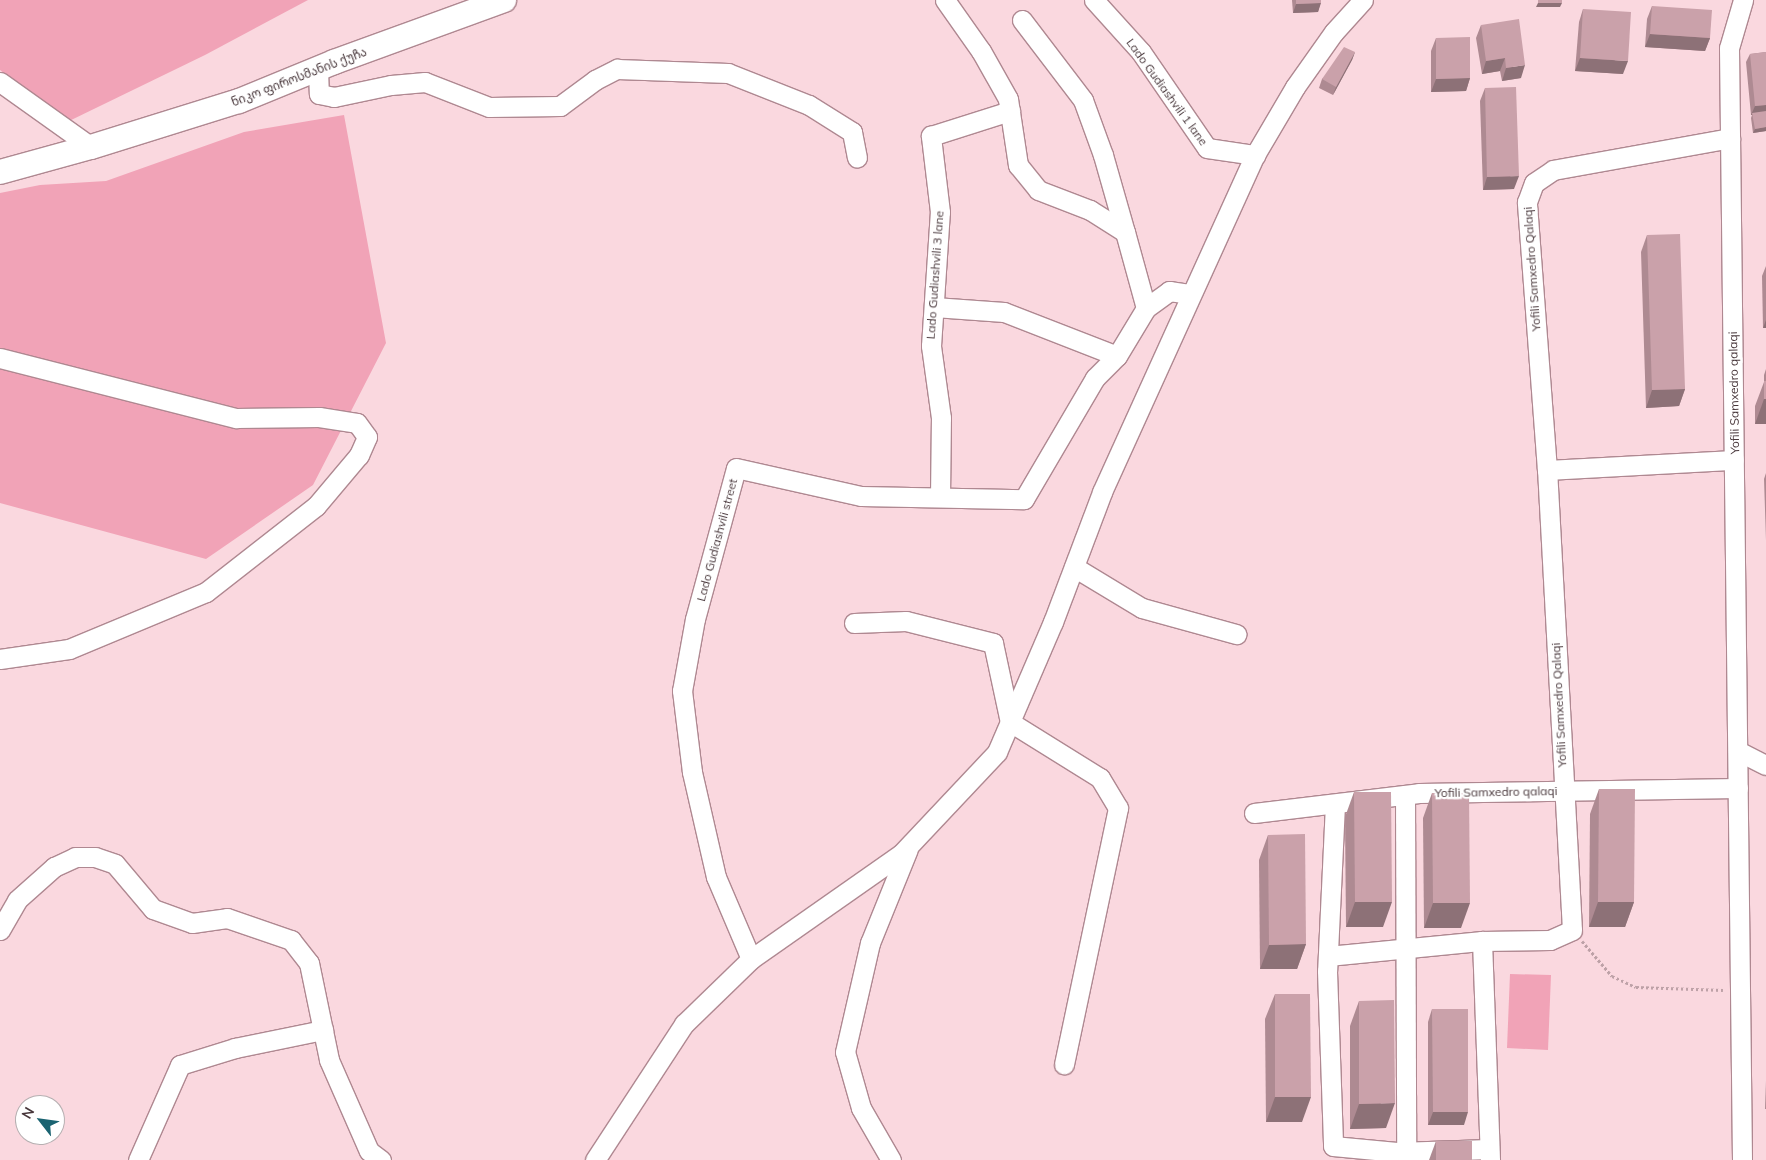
<!DOCTYPE html>
<meta charset="utf-8">
<style>
body{margin:0}
#map{position:relative;width:1766px;height:1160px;overflow:hidden;background:#fad8df;font-family:Mulish,"Noto Sans Georgian",sans-serif}
div>[style]{position:absolute}
[style*='--x']{left:calc(var(--x)*1px);top:calc(var(--y)*1px);width:calc(var(--w)*1px);rotate:calc(var(--a)*1deg)}
.green>*{inset:0;background:#f1a3b7}
.path>*{height:3px;margin-top:-1.5px;transform-origin:0;background:repeating-linear-gradient(90deg,#bda1a7 0 2.5px,transparent 0 5px)}
.roads{filter:drop-shadow(1px 0 #af8891) drop-shadow(-1px 0 #af8891) drop-shadow(0 1px #af8891) drop-shadow(0 -1px #af8891)}
.minor>*{height:19px;margin:-9.5px;padding:0 9.5px;transform-origin:9.5px;border-radius:9.5px;background:#fff}
.major>*{height:24px;margin:-12px;padding:0 12px;transform-origin:12px;border-radius:12px;background:#fff}
.wall>*{inset:0;background:#ae8a92}
.shaded-wall>*{inset:0;background:#8d7177}
.building>*{inset:0;background:#caa1aa}
span{translate:-50% -50%;white-space:nowrap;text-align:center;line-height:1.15;-webkit-text-stroke:4.5px #fff;paint-order:stroke}
.street-label{font-size:12px;color:#48373b}
.north{position:absolute;left:15px;top:1095px;width:50px;height:50px;box-sizing:border-box;background:#fff;border:1px solid #b6afb1;border-radius:50%;rotate:300deg;font-size:14px;font-weight:700;line-height:20px;text-align:center;color:#48373b}
.north::after{content:'';display:block;margin:auto;width:18px;height:22px;background:#1a6371;clip-path:polygon(50% 0,100% 100%,50% 72%,0 100%)}
</style>
<div id="map">
<div class="green">
<i style="clip-path:polygon(0 0,308px 0,205px 55px,65px 123px,0 70px)"></i>
<i style="clip-path:polygon(344px 115px,386px 343px,313px 485px,206px 559px,0 503px,0 193px,40px 185px,106px 181px,244px 132px)"></i>
<i style="clip-path:polygon(1510px 974px,1551px 975px,1548px 1050px,1507px 1048px)"></i>
</div>
<div class="path">
<i style="--x:1582;--y:941;--w:46;--a:49.4"></i>
<i style="--x:1612;--y:976;--w:26;--a:25"></i>
<i style="--x:1636;--y:987;--w:87;--a:2"></i>
</div>
<div class="roads">
<div class="minor">
<i style="--x:945;--y:0;--w:62;--a:54.8"></i>
<i style="--x:981;--y:51;--w:55;--a:60.6"></i>
<i style="--x:1008;--y:99;--w:67;--a:81.4"></i>
<i style="--x:1018;--y:165;--w:32;--a:51"></i>
<i style="--x:1038;--y:190;--w:56;--a:21"></i>
<i style="--x:1090;--y:210;--w:41;--a:32.2"></i>
<i style="--x:1125;--y:232;--w:79;--a:74.6"></i>
<i style="--x:1094;--y:0;--w:70;--a:47.9"></i>
<i style="--x:1141;--y:52;--w:116;--a:55.5"></i>
<i style="--x:1207;--y:148;--w:49;--a:8.3"></i>
<i style="--x:1022;--y:20;--w:101;--a:52.7"></i>
<i style="--x:1083;--y:100;--w:59;--a:70"></i>
<i style="--x:1103;--y:155;--w:80;--a:74.1"></i>
<i style="--x:318;--y:69;--w:25;--a:88"></i>
<i style="--x:319;--y:94;--w:15;--a:11"></i>
<i style="--x:334;--y:97;--w:58;--a:-11.9"></i>
<i style="--x:391;--y:85;--w:34;--a:-5"></i>
<i style="--x:425;--y:82;--w:69;--a:21.3"></i>
<i style="--x:489;--y:107;--w:71;--a:-0.8"></i>
<i style="--x:560;--y:106;--w:44;--a:-36.6"></i>
<i style="--x:595;--y:80;--w:25;--a:-27"></i>
<i style="--x:617;--y:69;--w:111;--a:2.1"></i>
<i style="--x:728;--y:73;--w:87;--a:21.6"></i>
<i style="--x:809;--y:105;--w:51;--a:32.1"></i>
<i style="--x:852;--y:132;--w:26;--a:79"></i>
<i style="--x:0;--y:82;--w:112;--a:35.5"></i>
<i style="--x:934;--y:307;--w:70;--a:4.1"></i>
<i style="--x:1004;--y:312;--w:121;--a:21.3"></i>
<i style="--x:0;--y:358;--w:244;--a:14.3"></i>
<i style="--x:236;--y:418;--w:83;--a:-0.7"></i>
<i style="--x:319;--y:417;--w:38;--a:9"></i>
<i style="--x:357;--y:423;--w:17;--a:54"></i>
<i style="--x:367;--y:437;--w:20;--a:114"></i>
<i style="--x:359;--y:455;--w:67;--a:130.1"></i>
<i style="--x:316;--y:506;--w:140;--a:142"></i>
<i style="--x:206;--y:592;--w:148;--a:157.4"></i>
<i style="--x:69;--y:649;--w:70;--a:171.8"></i>
<i style="--x:1547;--y:470;--w:187;--a:-3.1"></i>
<i style="--x:940;--y:497;--w:79;--a:-89.3"></i>
<i style="--x:941;--y:418;--w:73;--a:-97.9"></i>
<i style="--x:931;--y:346;--w:134;--a:-86.2"></i>
<i style="--x:940;--y:212;--w:77;--a:-96.8"></i>
<i style="--x:931;--y:136;--w:83;--a:-17.6"></i>
<i style="--x:1074;--y:567;--w:79;--a:31.1"></i>
<i style="--x:1142;--y:608;--w:98;--a:15.5"></i>
<i style="--x:854;--y:623;--w:52;--a:-2.2"></i>
<i style="--x:906;--y:621;--w:90;--a:14.2"></i>
<i style="--x:993;--y:643;--w:81;--a:77.9"></i>
<i style="--x:1010;--y:722;--w:106;--a:31.9"></i>
<i style="--x:1100;--y:778;--w:35;--a:59"></i>
<i style="--x:1118;--y:808;--w:262;--a:101.9"></i>
<i style="--x:1738;--y:751;--w:31;--a:27"></i>
<i style="--x:1405;--y:795;--w:356;--a:89.8"></i>
<i style="--x:1335;--y:804;--w:167;--a:92.7"></i>
<i style="--x:1327;--y:971;--w:175;--a:88"></i>
<i style="--x:1333;--y:1146;--w:64;--a:5.4"></i>
<i style="--x:1397;--y:1152;--w:92;--a:-1.9"></i>
<i style="--x:1254;--y:813;--w:166;--a:-6.9"></i>
<i style="--x:1419;--y:793;--w:319;--a:-0.9"></i>
<i style="--x:0;--y:930;--w:34;--a:-60"></i>
<i style="--x:17;--y:900;--w:50;--a:-41.7"></i>
<i style="--x:54;--y:867;--w:23;--a:-25"></i>
<i style="--x:75;--y:857;--w:20;--a:0"></i>
<i style="--x:95;--y:857;--w:21;--a:19"></i>
<i style="--x:115;--y:864;--w:59;--a:49.8"></i>
<i style="--x:153;--y:909;--w:41;--a:19.7"></i>
<i style="--x:192;--y:923;--w:35;--a:-8"></i>
<i style="--x:227;--y:918;--w:68;--a:19"></i>
<i style="--x:291;--y:940;--w:29;--a:52"></i>
<i style="--x:309;--y:963;--w:99;--a:78.3"></i>
<i style="--x:329;--y:1060;--w:99;--a:66.3"></i>
<i style="--x:369;--y:1151;--w:15;--a:37"></i>
<i style="--x:1482;--y:941;--w:219;--a:87.9"></i>
<i style="--x:1328;--y:956;--w:155;--a:-5.6"></i>
<i style="--x:1482;--y:941;--w:68;--a:-0.8"></i>
<i style="--x:1550;--y:940;--w:24;--a:-24"></i>
<i style="--x:1572;--y:930;--w:461;--a:-93.1"></i>
<i style="--x:1547;--y:470;--w:269;--a:-94.3"></i>
<i style="--x:1527;--y:202;--w:20;--a:-70"></i>
<i style="--x:1534;--y:183;--w:23;--a:-34"></i>
<i style="--x:1553;--y:170;--w:180;--a:-10.2"></i>
<i style="--x:751;--y:959;--w:89;--a:-113.1"></i>
<i style="--x:716;--y:877;--w:108;--a:-102.9"></i>
<i style="--x:692;--y:772;--w:82;--a:-97"></i>
<i style="--x:682;--y:691;--w:73;--a:-79.8"></i>
<i style="--x:695;--y:619;--w:156;--a:-74.8"></i>
<i style="--x:736;--y:468;--w:128;--a:12.6"></i>
<i style="--x:861;--y:496;--w:163;--a:1.1"></i>
<i style="--x:1024;--y:499;--w:140;--a:-59.6"></i>
<i style="--x:1095;--y:378;--w:31;--a:-45"></i>
<i style="--x:1117;--y:356;--w:56;--a:-58.9"></i>
<i style="--x:1146;--y:308;--w:29;--a:-36"></i>
<i style="--x:1169;--y:291;--w:22;--a:8"></i>
<i style="--x:138;--y:1160;--w:104;--a:-66.1"></i>
<i style="--x:180;--y:1065;--w:58;--a:-17.2"></i>
<i style="--x:235;--y:1048;--w:90;--a:-11.6"></i>
<i style="--x:595;--y:1160;--w:163;--a:-56.8"></i>
<i style="--x:684;--y:1024;--w:93;--a:-44.1"></i>
<i style="--x:751;--y:959;--w:183;--a:-35"></i>
<i style="--x:901;--y:854;--w:140;--a:-46.7"></i>
<i style="--x:997;--y:752;--w:142;--a:-66.7"></i>
<i style="--x:1053;--y:622;--w:139;--a:-69.3"></i>
<i style="--x:1102;--y:492;--w:370;--a:-65.6"></i>
<i style="--x:1255;--y:155;--w:79;--a:-59.5"></i>
<i style="--x:1295;--y:87;--w:67;--a:-54.7"></i>
<i style="--x:1334;--y:32;--w:43;--a:-47.8"></i>
<i style="--x:891;--y:1160;--w:60;--a:-120"></i>
<i style="--x:861;--y:1108;--w:58;--a:-105.9"></i>
<i style="--x:845;--y:1052;--w:112;--a:-77.1"></i>
<i style="--x:870;--y:943;--w:101;--a:-68"></i>
<i style="--x:1742;--y:1160;--w:1112;--a:-90.67"></i>
<i style="--x:1729;--y:48;--w:50;--a:-73.7"></i>
</div>
<div class="major">
<i style="--x:0;--y:172;--w:94;--a:-15.4"></i>
<i style="--x:91;--y:147;--w:155;--a:-17.3"></i>
<i style="--x:239;--y:101;--w:103;--a:-22.3"></i>
<i style="--x:334;--y:62;--w:181;--a:-20"></i>
</div>
</div>
<div class="wall">
<i style="clip-path:polygon(1292px 0,1321px 0,1318px 12px,1293px 13px)"></i>
<i style="clip-path:polygon(1652px 6px,1710px 38px,1705px 51px,1645px 47px,1647px 19px)"></i>
<i style="clip-path:polygon(1583px 9px,1623px 74px,1575px 71px,1579px 22px)"></i>
<i style="clip-path:polygon(1481px 25px,1521px 78px,1502px 81px,1500px 71px,1482px 74px,1476px 38px)"></i>
<i style="clip-path:polygon(1436px 38px,1470px 78px,1466px 91px,1431px 92px,1431px 51px)"></i>
<i style="clip-path:polygon(1355px 52px,1352px 60px,1333px 95px,1319px 88px,1322px 79px)"></i>
<i style="clip-path:polygon(1766px 52px,1766px 131px,1753px 133px,1751px 118px,1752px 115px,1751px 115px,1746px 62px,1750px 54px)"></i>
<i style="clip-path:polygon(1485px 88px,1514px 189px,1483px 190px,1480px 101px)"></i>
<i style="clip-path:polygon(1647px 235px,1685px 389px,1679px 406px,1646px 408px,1641px 252px)"></i>
<i style="clip-path:polygon(1766px 266px,1766px 328px,1763px 328px,1762px 276px)"></i>
<i style="clip-path:polygon(1766px 369px,1766px 424px,1755px 424px,1755px 406px,1764px 382px,1764px 375px)"></i>
<i style="clip-path:polygon(1766px 473px,1766px 540px,1764px 479px)"></i>
<i style="clip-path:polygon(1599px 789px,1634px 902px,1625px 927px,1589px 927px,1590px 814px)"></i>
<i style="clip-path:polygon(1354px 792px,1383px 927px,1346px 927px,1345px 817px)"></i>
<i style="clip-path:polygon(1432px 793px,1461px 928px,1424px 928px,1423px 818px)"></i>
<i style="clip-path:polygon(1268px 835px,1306px 944px,1297px 969px,1260px 969px,1259px 860px)"></i>
<i style="clip-path:polygon(1275px 994px,1302px 1122px,1266px 1122px,1265px 1019px)"></i>
<i style="clip-path:polygon(1359px 1001px,1386px 1128px,1350px 1129px,1350px 1026px)"></i>
<i style="clip-path:polygon(1432px 1009px,1464px 1125px,1428px 1125px,1428px 1022px)"></i>
<i style="clip-path:polygon(1766px 1081px,1766px 1109px,1765px 1109px)"></i>
<i style="clip-path:polygon(1436px 1141px,1472px 1160px,1429px 1160px)"></i>
</div>
<div class="shaded-wall">
<i style="clip-path:polygon(1321px 3px,1318px 12px,1293px 13px,1296px 4px)"></i>
<i style="clip-path:polygon(1538px 3px,1562px 3px,1560px 7px,1536px 7px)"></i>
<i style="clip-path:polygon(1650px 34px,1710px 38px,1705px 51px,1645px 47px)"></i>
<i style="clip-path:polygon(1355px 52px,1352px 60px,1333px 95px,1336px 87px)"></i>
<i style="clip-path:polygon(1505px 58px,1500px 71px,1482px 74px,1486px 61px)"></i>
<i style="clip-path:polygon(1580px 58px,1628px 61px,1623px 74px,1575px 71px)"></i>
<i style="clip-path:polygon(1525px 65px,1521px 78px,1502px 81px,1506px 68px)"></i>
<i style="clip-path:polygon(1470px 78px,1466px 91px,1431px 92px,1436px 79px)"></i>
<i style="clip-path:polygon(1766px 105px,1766px 113px,1751px 115px,1755px 106px)"></i>
<i style="clip-path:polygon(1766px 127px,1766px 131px,1753px 133px,1755px 129px)"></i>
<i style="clip-path:polygon(1519px 176px,1514px 189px,1483px 190px,1487px 177px)"></i>
<i style="clip-path:polygon(1766px 320px,1766px 328px,1763px 328px)"></i>
<i style="clip-path:polygon(1685px 389px,1679px 406px,1646px 408px,1652px 390px)"></i>
<i style="clip-path:polygon(1764px 399px,1766px 399px,1766px 424px,1755px 424px)"></i>
<i style="clip-path:polygon(1355px 902px,1392px 902px,1383px 927px,1346px 927px)"></i>
<i style="clip-path:polygon(1598px 902px,1634px 902px,1625px 927px,1589px 927px)"></i>
<i style="clip-path:polygon(1433px 903px,1470px 903px,1461px 928px,1424px 928px)"></i>
<i style="clip-path:polygon(1306px 944px,1297px 969px,1260px 969px,1269px 945px)"></i>
<i style="clip-path:polygon(1275px 1097px,1311px 1097px,1302px 1122px,1266px 1122px)"></i>
<i style="clip-path:polygon(1395px 1103px,1386px 1128px,1350px 1129px,1359px 1104px)"></i>
<i style="clip-path:polygon(1433px 1112px,1468px 1112px,1464px 1125px,1428px 1125px)"></i>
</div>
<div class="building">
<i style="clip-path:polygon(1296px 0,1321px 0,1321px 3px,1296px 4px)"></i>
<i style="clip-path:polygon(1538px 0,1562px 0,1562px 3px,1538px 3px)"></i>
<i style="clip-path:polygon(1652px 6px,1712px 10px,1710px 38px,1650px 34px)"></i>
<i style="clip-path:polygon(1583px 9px,1631px 12px,1628px 61px,1580px 58px)"></i>
<i style="clip-path:polygon(1519px 19px,1525px 65px,1506px 68px,1505px 58px,1486px 61px,1481px 25px)"></i>
<i style="clip-path:polygon(1470px 37px,1470px 78px,1436px 79px,1436px 38px)"></i>
<i style="clip-path:polygon(1344px 47px,1355px 52px,1336px 87px,1322px 79px)"></i>
<i style="clip-path:polygon(1766px 52px,1766px 105px,1755px 106px,1750px 54px)"></i>
<i style="clip-path:polygon(1516px 87px,1519px 176px,1487px 177px,1485px 88px)"></i>
<i style="clip-path:polygon(1766px 111px,1766px 127px,1755px 129px,1752px 113px)"></i>
<i style="clip-path:polygon(1680px 234px,1685px 389px,1652px 390px,1647px 235px)"></i>
<i style="clip-path:polygon(1764px 381px,1766px 381px,1766px 399px,1764px 399px)"></i>
<i style="clip-path:polygon(1599px 789px,1635px 789px,1634px 902px,1598px 902px)"></i>
<i style="clip-path:polygon(1354px 792px,1391px 792px,1392px 902px,1355px 902px)"></i>
<i style="clip-path:polygon(1432px 793px,1469px 793px,1470px 903px,1433px 903px)"></i>
<i style="clip-path:polygon(1305px 834px,1306px 944px,1269px 945px,1268px 835px)"></i>
<i style="clip-path:polygon(1275px 994px,1310px 994px,1311px 1097px,1275px 1097px)"></i>
<i style="clip-path:polygon(1394px 1000px,1395px 1103px,1359px 1104px,1359px 1001px)"></i>
<i style="clip-path:polygon(1432px 1009px,1468px 1009px,1468px 1112px,1433px 1112px)"></i>
<i style="clip-path:polygon(1436px 1141px,1472px 1141px,1472px 1160px,1436px 1160px)"></i>
</div>
<div class="street-label">
<span style="left:299px;top:77px;rotate:-21deg">ნიკო ფიროსმანის ქუჩა</span>
<span style="left:1167px;top:92px;rotate:54deg">Lado Gudiashvili 1 lane</span>
<span style="left:1532px;top:269px;rotate:-94deg">Yofili Samxedro Qalaqi</span>
<span style="left:935px;top:275px;rotate:-86deg">Lado Gudiashvili 3 lane</span>
<span style="left:1734px;top:393px;rotate:-91deg">Yofili Samxedro qalaqi</span>
<span style="left:717px;top:540px;rotate:-75deg">Lado Gudiashvili street</span>
<span style="left:1559px;top:705px;rotate:-93deg">Yofili Samxedro Qalaqi</span>
<span style="left:1496px;top:792px;rotate:-1deg">Yofili Samxedro qalaqi</span>
</div>
<div class="north">N</div>
</div>
